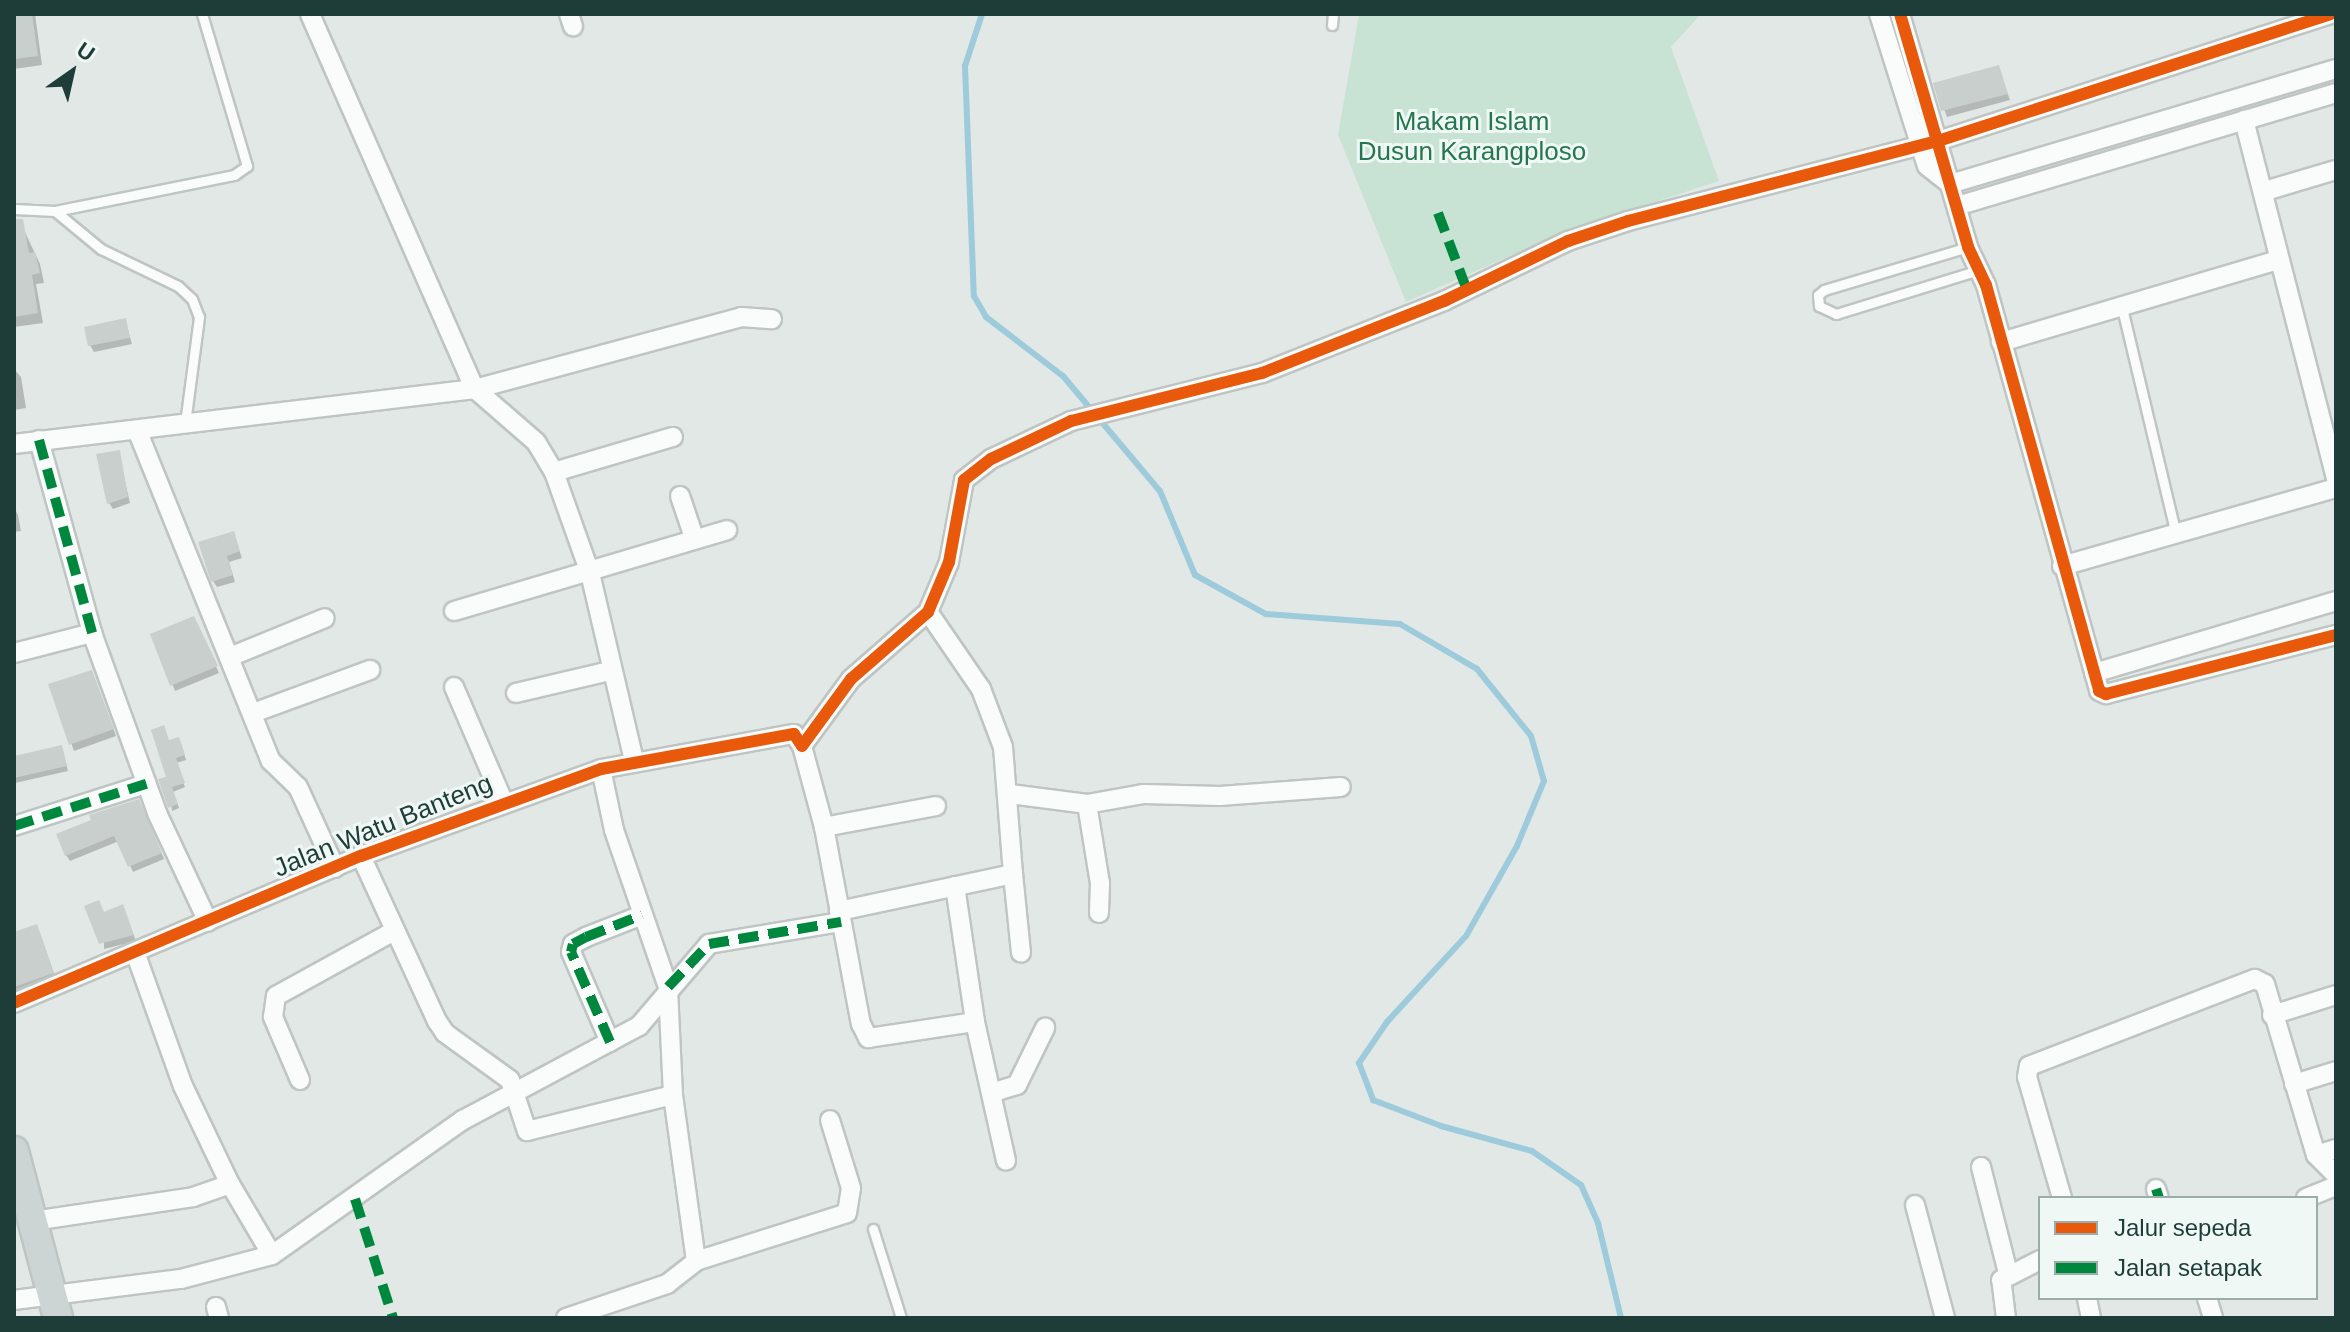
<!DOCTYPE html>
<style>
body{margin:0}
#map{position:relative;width:2350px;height:1332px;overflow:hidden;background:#e1e8e6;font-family:Arial,sans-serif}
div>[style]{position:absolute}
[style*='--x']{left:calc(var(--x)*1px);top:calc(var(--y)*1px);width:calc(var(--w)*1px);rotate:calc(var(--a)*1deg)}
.green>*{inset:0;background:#c8e3d4}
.shadow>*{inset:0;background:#0003}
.stream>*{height:6px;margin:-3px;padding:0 3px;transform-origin:3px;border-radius:3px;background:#9dcbdb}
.building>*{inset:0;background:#c8cfcd}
.roads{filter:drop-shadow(2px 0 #bec5c3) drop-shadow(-2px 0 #bec5c3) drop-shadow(0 2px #bec5c3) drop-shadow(0 -2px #bec5c3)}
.lane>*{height:9px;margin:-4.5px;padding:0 4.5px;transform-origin:4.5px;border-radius:4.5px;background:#fafcfb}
.street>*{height:18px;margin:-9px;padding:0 9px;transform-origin:9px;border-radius:9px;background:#fafcfb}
.primary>*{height:28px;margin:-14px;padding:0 14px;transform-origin:14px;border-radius:14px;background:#ccd5d4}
.quiet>*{height:10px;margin-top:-5px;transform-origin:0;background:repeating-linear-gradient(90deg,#00873e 0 20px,transparent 0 30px)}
.cycleway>*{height:12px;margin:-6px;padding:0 6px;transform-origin:6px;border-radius:6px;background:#e8590c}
span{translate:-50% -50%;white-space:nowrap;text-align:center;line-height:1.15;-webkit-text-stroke:6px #eff8f4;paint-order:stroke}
.park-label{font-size:26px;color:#25774f}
.street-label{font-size:26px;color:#1e3c38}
.frame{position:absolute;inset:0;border:16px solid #1e3c38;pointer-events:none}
.legend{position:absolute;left:2038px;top:1196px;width:280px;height:104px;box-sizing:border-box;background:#eff8f4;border:2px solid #9bada9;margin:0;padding:10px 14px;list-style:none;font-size:24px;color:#1e3c38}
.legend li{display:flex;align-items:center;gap:16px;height:40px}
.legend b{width:40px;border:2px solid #9bada9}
.north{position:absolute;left:32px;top:32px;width:80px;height:80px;-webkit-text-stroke:6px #eff8f4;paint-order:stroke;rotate:34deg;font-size:22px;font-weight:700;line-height:32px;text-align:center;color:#1e3c38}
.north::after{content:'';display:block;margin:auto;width:28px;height:36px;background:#1e3c38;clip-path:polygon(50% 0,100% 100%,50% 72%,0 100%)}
</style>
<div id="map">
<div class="green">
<i style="clip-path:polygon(1359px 14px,1701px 14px,1671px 47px,1719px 181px,1561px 233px,1406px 302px,1338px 135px)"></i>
</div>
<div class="shadow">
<i style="clip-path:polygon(14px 14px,35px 14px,42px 65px,14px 69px)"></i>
<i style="clip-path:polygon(1998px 68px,2010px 100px,1947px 117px,1935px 84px)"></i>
<i style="clip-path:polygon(23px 228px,40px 264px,44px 283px,36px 284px,43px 323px,14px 327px,14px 230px)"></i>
<i style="clip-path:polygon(125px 320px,132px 344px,94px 352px,90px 345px)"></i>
<i style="clip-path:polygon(14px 369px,21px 377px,26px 408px,14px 410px)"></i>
<i style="clip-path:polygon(118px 452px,130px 503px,113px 509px,109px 503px)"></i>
<i style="clip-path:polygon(14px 507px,18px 515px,21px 531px,14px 532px)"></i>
<i style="clip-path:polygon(233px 533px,242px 558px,229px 562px,235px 582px,217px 587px,213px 581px)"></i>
<i style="clip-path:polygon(197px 625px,219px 673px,175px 691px,153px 635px)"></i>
<i style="clip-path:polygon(92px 672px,116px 736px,74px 751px,51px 685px)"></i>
<i style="clip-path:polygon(181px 743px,186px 760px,176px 763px,185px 787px,173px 792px,179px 808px,172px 811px,168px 778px)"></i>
<i style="clip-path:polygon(63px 752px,68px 771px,15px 783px,14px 790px,14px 761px)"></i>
<i style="clip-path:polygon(142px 807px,164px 859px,133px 872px,119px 841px,70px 861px,66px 855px)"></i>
<i style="clip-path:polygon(125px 913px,136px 941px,104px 949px,104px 914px)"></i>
<i style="clip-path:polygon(40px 933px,56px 980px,14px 994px,14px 935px)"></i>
</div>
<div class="stream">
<i style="--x:982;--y:14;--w:55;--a:108.1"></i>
<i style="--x:965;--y:66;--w:230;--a:87.8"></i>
<i style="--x:974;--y:296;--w:24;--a:60"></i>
<i style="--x:986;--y:317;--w:97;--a:37.5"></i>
<i style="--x:1063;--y:376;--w:150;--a:49.9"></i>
<i style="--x:1160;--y:491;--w:91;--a:67.4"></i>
<i style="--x:1195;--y:575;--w:81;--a:28.8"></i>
<i style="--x:1266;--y:614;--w:134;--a:4.3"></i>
<i style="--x:1400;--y:624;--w:89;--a:30.3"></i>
<i style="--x:1477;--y:669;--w:86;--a:51.1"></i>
<i style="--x:1531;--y:736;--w:47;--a:73.9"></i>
<i style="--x:1544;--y:781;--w:70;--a:112.6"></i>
<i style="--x:1517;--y:846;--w:103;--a:119.5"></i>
<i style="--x:1466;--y:936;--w:117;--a:132.6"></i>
<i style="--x:1387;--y:1022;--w:50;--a:124.3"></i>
<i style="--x:1359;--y:1063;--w:40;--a:69"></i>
<i style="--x:1373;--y:1100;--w:73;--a:20.9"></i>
<i style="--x:1441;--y:1126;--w:94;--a:15.4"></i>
<i style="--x:1532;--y:1151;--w:60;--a:34.8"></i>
<i style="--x:1581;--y:1185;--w:42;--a:65.9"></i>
<i style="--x:1598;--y:1223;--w:98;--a:76.4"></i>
</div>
<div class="building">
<i style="clip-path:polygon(14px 14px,32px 14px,38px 56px,14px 59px)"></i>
<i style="clip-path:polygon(1999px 65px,2008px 94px,1941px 111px,1933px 83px)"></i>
<i style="clip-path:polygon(14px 219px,23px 219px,29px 253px,35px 252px,40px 273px,32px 275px,38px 313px,14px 317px)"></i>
<i style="clip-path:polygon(126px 318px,130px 338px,88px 346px,84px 327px)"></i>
<i style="clip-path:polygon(120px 450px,128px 497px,107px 504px,96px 454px)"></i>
<i style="clip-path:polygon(234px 531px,240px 551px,227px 556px,233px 575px,211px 582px,198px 542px)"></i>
<i style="clip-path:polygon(194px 616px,218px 666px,170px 686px,150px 634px)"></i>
<i style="clip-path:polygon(92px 670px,114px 729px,69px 745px,48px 684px)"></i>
<i style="clip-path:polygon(164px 725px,169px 740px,179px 737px,185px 755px,176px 758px,185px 783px,172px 787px,178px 804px,168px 808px,158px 779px,166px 777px,151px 730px)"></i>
<i style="clip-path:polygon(62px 745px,67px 766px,14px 778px,14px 756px)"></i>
<i style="clip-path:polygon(139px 799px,162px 853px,128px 867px,114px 836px,65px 856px,56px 834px,91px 820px,89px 815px)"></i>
<i style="clip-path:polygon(99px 900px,104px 912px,123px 904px,134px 935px,99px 944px,84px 906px)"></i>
<i style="clip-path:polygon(37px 924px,54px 973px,14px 987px,14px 932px)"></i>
</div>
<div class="roads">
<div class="lane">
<i style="--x:1332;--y:25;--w:11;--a:-85"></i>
<i style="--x:14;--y:209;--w:41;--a:2.8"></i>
<i style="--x:55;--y:211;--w:183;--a:-11.4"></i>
<i style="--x:234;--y:175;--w:16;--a:-35"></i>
<i style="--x:247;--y:166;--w:159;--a:-106.5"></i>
<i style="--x:55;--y:211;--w:60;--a:39.6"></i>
<i style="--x:101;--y:249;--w:85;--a:25.7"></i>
<i style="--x:178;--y:286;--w:19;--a:43"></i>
<i style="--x:192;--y:299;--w:19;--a:69"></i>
<i style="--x:199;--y:317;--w:108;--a:97.5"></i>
<i style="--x:1968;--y:247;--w:150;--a:163.4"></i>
<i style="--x:1824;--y:290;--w:8;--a:140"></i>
<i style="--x:1818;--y:295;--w:11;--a:85"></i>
<i style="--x:1819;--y:306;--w:19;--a:25"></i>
<i style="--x:1836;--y:314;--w:146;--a:-17.1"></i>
<i style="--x:2122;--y:308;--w:232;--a:76.6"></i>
<i style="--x:873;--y:1229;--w:93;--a:72.5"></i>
</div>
<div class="street">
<i style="--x:310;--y:14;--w:410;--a:66.3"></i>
<i style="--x:475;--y:389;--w:276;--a:-15.1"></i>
<i style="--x:741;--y:317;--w:31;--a:4"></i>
<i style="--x:569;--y:14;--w:13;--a:72"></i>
<i style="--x:1879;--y:14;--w:159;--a:72.5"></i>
<i style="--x:1927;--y:166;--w:29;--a:38"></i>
<i style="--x:1900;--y:14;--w:243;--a:73.7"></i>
<i style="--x:1968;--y:247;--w:42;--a:64.7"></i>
<i style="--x:1986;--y:285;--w:421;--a:74.4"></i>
<i style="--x:2099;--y:691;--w:8;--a:23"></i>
<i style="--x:2106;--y:694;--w:237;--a:-14.4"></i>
<i style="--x:2244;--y:120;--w:370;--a:75.6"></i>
<i style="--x:1950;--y:184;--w:403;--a:-16.6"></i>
<i style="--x:2265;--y:191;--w:74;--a:-16.5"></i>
<i style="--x:1957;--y:206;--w:395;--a:-16.6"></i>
<i style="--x:2001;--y:342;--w:289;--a:-16.5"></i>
<i style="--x:137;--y:430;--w:357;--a:68"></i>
<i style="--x:271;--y:761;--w:37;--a:44"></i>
<i style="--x:298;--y:787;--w:89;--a:65.4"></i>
<i style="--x:39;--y:440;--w:200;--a:74.6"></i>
<i style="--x:92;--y:633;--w:191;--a:70.1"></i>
<i style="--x:157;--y:813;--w:120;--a:64.9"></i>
<i style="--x:14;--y:444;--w:464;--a:-6.8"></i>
<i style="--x:475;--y:389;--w:81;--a:41"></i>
<i style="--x:536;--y:442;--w:35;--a:59"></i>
<i style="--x:554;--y:472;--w:107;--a:70.4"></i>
<i style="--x:590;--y:573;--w:192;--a:76.8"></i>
<i style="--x:554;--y:472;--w:124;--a:-16.4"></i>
<i style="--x:680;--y:496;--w:46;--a:71.2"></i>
<i style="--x:2062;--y:566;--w:285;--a:-15.9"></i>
<i style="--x:454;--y:611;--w:285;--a:-16.5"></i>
<i style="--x:14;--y:653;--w:81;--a:-14.4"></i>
<i style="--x:232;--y:656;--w:100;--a:-22.2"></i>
<i style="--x:2094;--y:673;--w:252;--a:-16.6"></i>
<i style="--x:454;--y:687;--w:124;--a:66.7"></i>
<i style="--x:516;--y:693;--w:97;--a:-13.2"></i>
<i style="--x:253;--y:713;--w:125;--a:-20.2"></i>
<i style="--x:802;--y:746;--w:84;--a:74.8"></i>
<i style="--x:824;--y:827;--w:200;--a:79.4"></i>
<i style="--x:861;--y:1024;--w:16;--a:63"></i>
<i style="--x:868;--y:1038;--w:108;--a:-8.5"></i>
<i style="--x:1010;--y:794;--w:78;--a:7.4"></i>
<i style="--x:1087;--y:804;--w:58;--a:-10"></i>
<i style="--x:1144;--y:794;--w:76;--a:1.5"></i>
<i style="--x:1220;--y:796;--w:121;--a:-4.3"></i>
<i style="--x:1087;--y:804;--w:80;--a:80.7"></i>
<i style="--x:1100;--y:883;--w:30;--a:92"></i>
<i style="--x:14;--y:826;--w:139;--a:-17.7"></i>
<i style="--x:824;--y:827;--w:114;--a:-10.6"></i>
<i style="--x:361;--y:856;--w:182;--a:65.3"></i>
<i style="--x:437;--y:1021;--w:14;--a:56"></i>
<i style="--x:445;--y:1033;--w:80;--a:35.9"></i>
<i style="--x:510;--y:1080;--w:54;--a:71.6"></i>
<i style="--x:527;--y:1131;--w:150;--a:-13.9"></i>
<i style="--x:1013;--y:874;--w:79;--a:84.2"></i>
<i style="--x:955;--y:886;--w:137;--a:81.6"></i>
<i style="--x:975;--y:1022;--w:142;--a:77.4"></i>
<i style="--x:839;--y:911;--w:178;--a:-12"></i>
<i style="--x:1013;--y:874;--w:127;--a:-94.5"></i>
<i style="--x:1003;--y:747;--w:62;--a:-110.8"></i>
<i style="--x:981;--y:689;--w:93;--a:-124.5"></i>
<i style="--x:135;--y:952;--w:142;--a:70.3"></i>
<i style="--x:183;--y:1086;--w:109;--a:64.4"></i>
<i style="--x:230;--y:1184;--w:82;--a:59.4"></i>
<i style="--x:14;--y:1003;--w:377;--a:-23"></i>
<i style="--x:361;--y:856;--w:255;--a:-19.9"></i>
<i style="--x:601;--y:769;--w:196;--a:-10.3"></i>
<i style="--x:794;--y:734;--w:14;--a:56"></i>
<i style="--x:802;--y:746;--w:83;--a:-53.8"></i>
<i style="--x:851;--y:679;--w:102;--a:-41"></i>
<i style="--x:928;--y:612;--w:54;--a:-67.2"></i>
<i style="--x:949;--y:562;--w:83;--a:-79.6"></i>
<i style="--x:964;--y:480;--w:34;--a:-38"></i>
<i style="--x:991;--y:459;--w:89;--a:-25.4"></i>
<i style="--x:1071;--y:421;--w:197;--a:-14.1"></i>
<i style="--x:1262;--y:373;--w:196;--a:-21.6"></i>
<i style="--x:1444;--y:301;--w:138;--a:-25.8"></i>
<i style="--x:1568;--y:241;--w:63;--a:-18.4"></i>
<i style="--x:1628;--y:221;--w:323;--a:-14.5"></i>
<i style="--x:1941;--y:140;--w:409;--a:-17.9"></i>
<i style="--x:2272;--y:1015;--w:67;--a:-17.4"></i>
<i style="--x:610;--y:1042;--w:98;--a:-113.4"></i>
<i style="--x:571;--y:952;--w:8;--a:-76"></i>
<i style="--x:573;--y:944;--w:15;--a:-28"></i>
<i style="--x:586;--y:937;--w:60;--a:-21.4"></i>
<i style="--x:300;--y:1080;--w:69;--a:-113.2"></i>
<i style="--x:273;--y:1017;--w:21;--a:-82"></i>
<i style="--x:276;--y:996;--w:135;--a:-28.8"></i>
<i style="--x:2294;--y:1084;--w:44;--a:-17.2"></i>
<i style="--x:994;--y:1092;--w:24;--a:-17"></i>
<i style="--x:1017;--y:1085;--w:64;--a:-63.8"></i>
<i style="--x:2316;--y:1155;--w:21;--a:-17"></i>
<i style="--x:1981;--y:1167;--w:109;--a:75.7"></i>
<i style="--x:2156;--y:1189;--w:9;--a:72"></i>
<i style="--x:2062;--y:1198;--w:126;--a:-106.1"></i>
<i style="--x:2027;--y:1077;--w:11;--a:-80"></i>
<i style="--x:2029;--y:1066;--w:242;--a:-21.1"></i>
<i style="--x:2255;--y:979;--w:11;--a:27"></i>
<i style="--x:2265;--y:984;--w:178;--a:73.4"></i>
<i style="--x:2316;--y:1155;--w:28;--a:45"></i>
<i style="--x:2306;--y:1198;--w:32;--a:-22"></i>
<i style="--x:1915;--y:1205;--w:117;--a:75.1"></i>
<i style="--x:33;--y:1221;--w:162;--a:-8.5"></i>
<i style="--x:193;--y:1197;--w:39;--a:-19"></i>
<i style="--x:696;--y:1261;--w:158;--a:-17.6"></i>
<i style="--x:847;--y:1213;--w:25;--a:-81"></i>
<i style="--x:851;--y:1188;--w:71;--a:-107.2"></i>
<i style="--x:2087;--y:1298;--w:20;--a:79"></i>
<i style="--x:2207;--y:1298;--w:21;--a:73"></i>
<i style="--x:14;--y:1300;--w:168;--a:-7.2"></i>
<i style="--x:181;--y:1279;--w:94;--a:-14.8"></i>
<i style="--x:272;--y:1255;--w:234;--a:-35.3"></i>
<i style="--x:463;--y:1120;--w:200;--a:-28.1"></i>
<i style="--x:639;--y:1026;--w:108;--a:-49.5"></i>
<i style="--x:709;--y:944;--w:134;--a:-9.5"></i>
<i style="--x:216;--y:1307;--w:11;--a:75"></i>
<i style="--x:566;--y:1318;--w:107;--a:-18.6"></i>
<i style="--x:667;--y:1284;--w:37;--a:-38"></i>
<i style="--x:696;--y:1261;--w:168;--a:-97.9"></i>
<i style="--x:673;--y:1095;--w:108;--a:-92.7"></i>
<i style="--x:668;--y:987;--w:166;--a:-109"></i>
<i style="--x:614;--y:830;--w:62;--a:-102"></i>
<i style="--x:2006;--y:1318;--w:38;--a:-97"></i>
<i style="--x:2001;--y:1280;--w:44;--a:-27.1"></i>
</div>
<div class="primary">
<i style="--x:14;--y:1151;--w:173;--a:75.2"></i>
</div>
</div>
<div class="quiet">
<i style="--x:1438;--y:213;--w:82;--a:69.4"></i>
<i style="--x:39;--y:440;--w:200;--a:74.6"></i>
<i style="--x:14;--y:826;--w:139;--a:-17.7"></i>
<i style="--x:668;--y:987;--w:59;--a:-46.4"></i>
<i style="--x:709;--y:944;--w:134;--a:-9.5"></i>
<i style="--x:610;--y:1042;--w:98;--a:-113.4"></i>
<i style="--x:571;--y:952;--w:8;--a:-76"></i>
<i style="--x:573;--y:944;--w:15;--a:-28"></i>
<i style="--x:586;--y:937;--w:60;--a:-21.4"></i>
<i style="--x:2156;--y:1189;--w:9;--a:72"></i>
<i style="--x:355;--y:1199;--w:125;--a:72.3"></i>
</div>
<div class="cycleway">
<i style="--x:1900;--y:14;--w:243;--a:73.7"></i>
<i style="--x:1968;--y:247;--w:42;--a:64.7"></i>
<i style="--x:1986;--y:285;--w:421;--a:74.4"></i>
<i style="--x:2099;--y:691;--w:8;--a:23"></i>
<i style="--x:2106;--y:694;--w:237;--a:-14.4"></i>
<i style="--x:14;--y:1003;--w:377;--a:-23"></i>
<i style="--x:361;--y:856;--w:255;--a:-19.9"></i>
<i style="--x:601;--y:769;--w:196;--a:-10.3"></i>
<i style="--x:794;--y:734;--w:14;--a:56"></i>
<i style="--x:802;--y:746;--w:83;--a:-53.8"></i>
<i style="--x:851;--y:679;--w:102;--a:-41"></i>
<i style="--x:928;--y:612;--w:54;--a:-67.2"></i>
<i style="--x:949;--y:562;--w:83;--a:-79.6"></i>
<i style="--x:964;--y:480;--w:34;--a:-38"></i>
<i style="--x:991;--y:459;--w:89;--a:-25.4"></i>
<i style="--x:1071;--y:421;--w:197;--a:-14.1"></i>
<i style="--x:1262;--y:373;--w:196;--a:-21.6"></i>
<i style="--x:1444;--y:301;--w:138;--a:-25.8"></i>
<i style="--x:1568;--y:241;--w:63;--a:-18.4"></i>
<i style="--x:1628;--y:221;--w:323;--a:-14.5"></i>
<i style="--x:1941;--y:140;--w:409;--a:-17.9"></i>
</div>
<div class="park-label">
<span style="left:1472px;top:137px">Makam Islam<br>Dusun Karangploso</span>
</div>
<div class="street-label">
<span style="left:383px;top:826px;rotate:-22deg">Jalan Watu Banteng</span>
</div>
<div class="frame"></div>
<ul class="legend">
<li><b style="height:10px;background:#e8590c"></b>Jalur sepeda</li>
<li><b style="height:10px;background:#00873e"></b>Jalan setapak</li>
</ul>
<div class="north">U</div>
</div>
